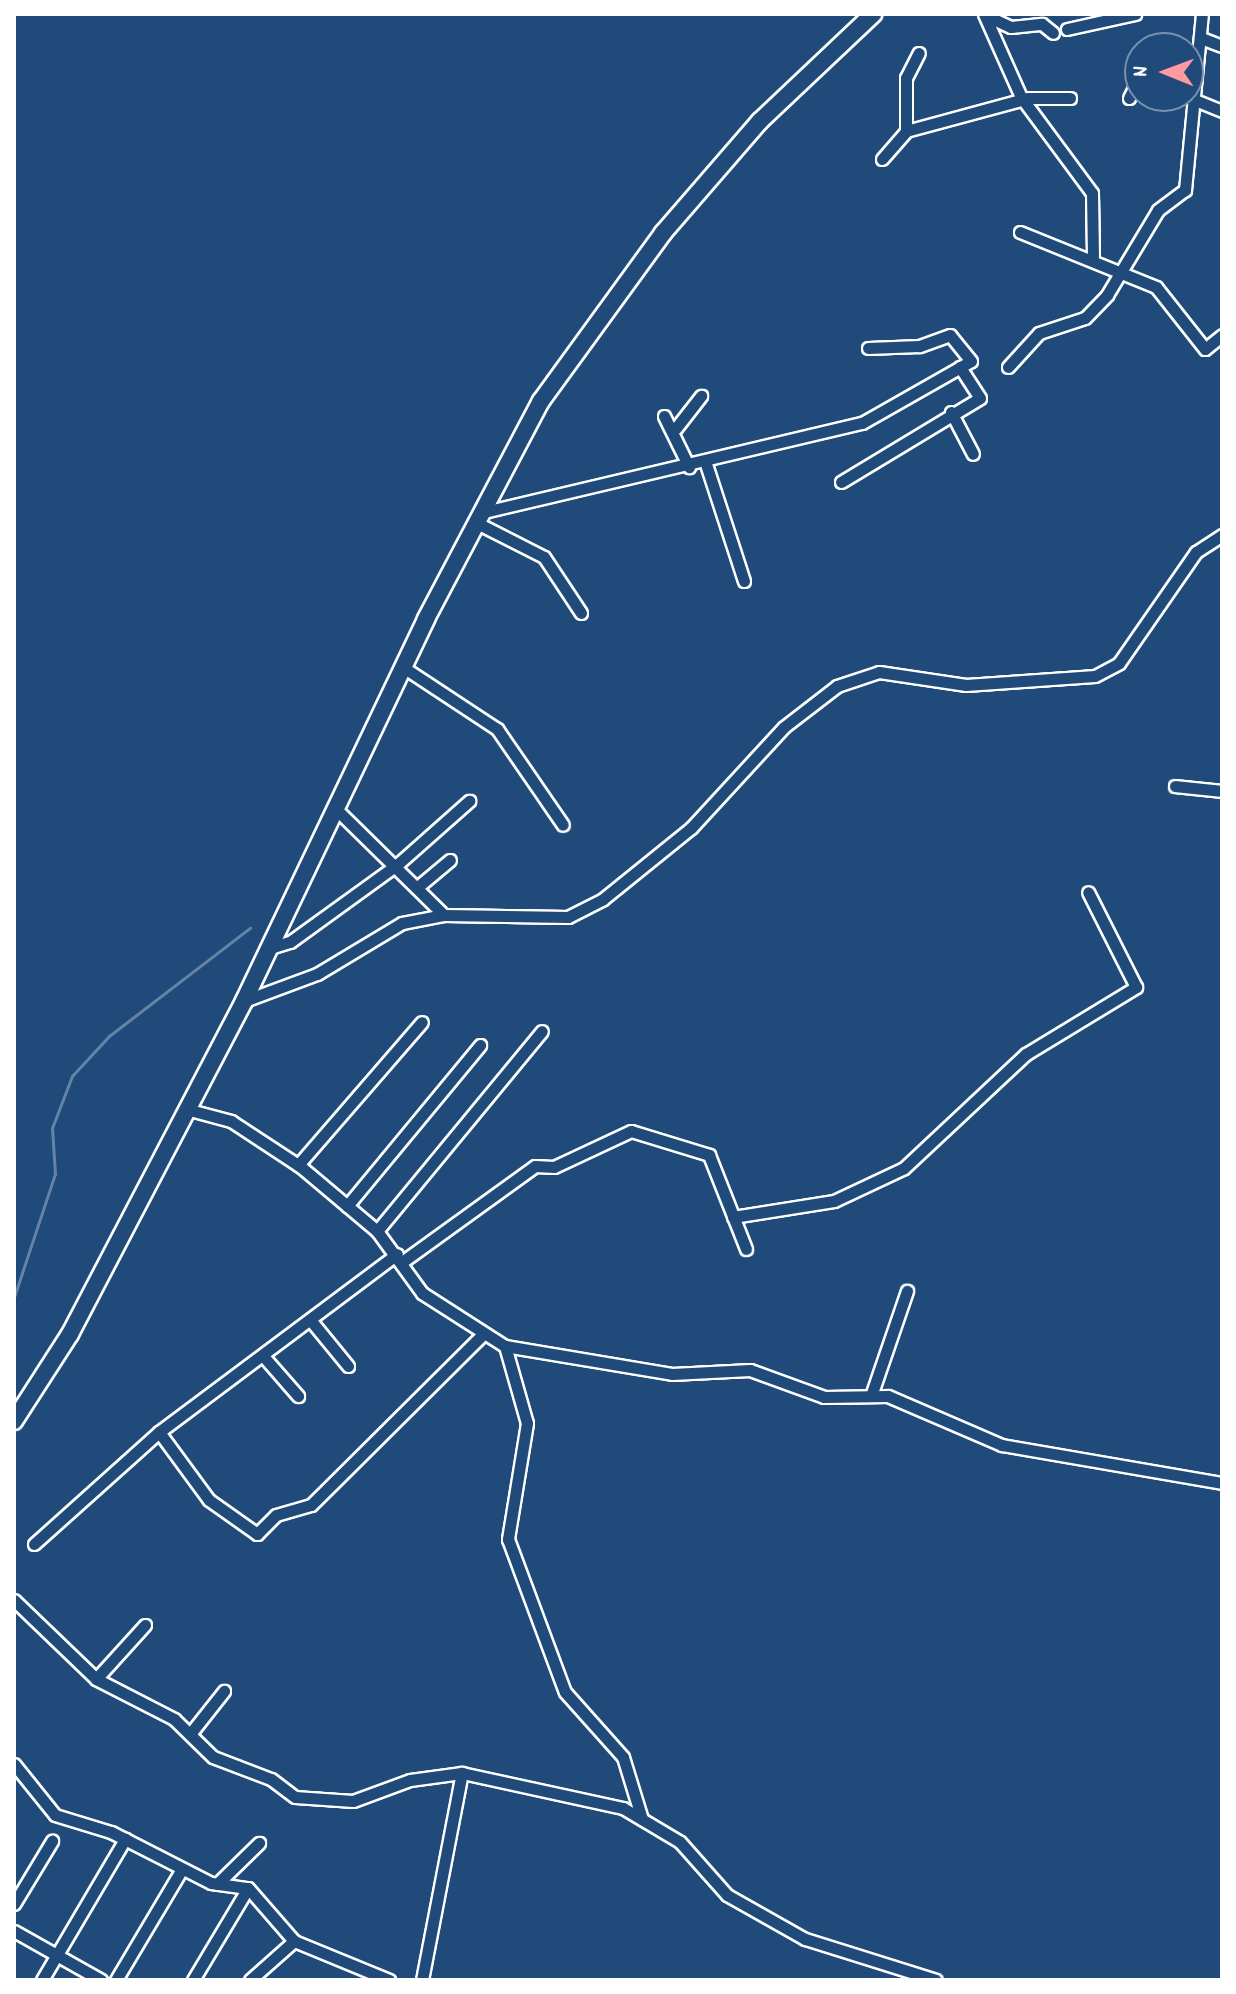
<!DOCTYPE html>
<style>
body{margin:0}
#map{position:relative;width:1236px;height:1994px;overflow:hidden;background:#1f4a7a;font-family:Dekko,sans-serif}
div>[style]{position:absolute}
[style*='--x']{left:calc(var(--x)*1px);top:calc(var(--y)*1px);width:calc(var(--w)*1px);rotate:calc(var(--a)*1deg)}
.stream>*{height:3px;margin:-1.5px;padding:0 1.5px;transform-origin:1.5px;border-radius:1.5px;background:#6583a4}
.roads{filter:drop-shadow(2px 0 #fff) drop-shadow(-2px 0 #fff) drop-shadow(0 2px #fff) drop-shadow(0 -2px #fff)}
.minor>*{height:11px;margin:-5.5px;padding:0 5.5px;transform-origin:5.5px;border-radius:5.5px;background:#1f4a7a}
.secondary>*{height:16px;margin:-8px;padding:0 8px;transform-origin:8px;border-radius:8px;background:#1f4a7a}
span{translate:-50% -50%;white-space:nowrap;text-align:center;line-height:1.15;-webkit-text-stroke:6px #1f4a7a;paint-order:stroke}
.frame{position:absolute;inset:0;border:16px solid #fff;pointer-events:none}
.north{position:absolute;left:1124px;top:32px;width:80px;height:80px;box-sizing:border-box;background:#1f4a7a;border:2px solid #7992af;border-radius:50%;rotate:271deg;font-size:22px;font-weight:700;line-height:32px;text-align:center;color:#fff}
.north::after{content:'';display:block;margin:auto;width:28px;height:36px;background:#ff9aa2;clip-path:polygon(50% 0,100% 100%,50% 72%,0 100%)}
</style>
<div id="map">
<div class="stream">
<i style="--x:14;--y:1297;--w:130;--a:-71.6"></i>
<i style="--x:55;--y:1174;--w:46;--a:-93.7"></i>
<i style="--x:52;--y:1128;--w:56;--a:-69"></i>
<i style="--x:72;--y:1076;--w:54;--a:-47.2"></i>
<i style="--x:109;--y:1036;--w:178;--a:-37.5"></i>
</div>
<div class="roads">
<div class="minor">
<i style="--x:984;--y:14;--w:91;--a:66"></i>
<i style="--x:1021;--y:97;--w:119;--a:53.5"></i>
<i style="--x:1092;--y:193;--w:63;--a:89.1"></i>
<i style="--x:987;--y:16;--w:26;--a:25"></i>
<i style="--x:1011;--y:27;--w:31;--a:-6"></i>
<i style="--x:1042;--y:24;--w:14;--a:39"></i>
<i style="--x:1067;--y:29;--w:70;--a:-12.4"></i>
<i style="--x:1201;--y:38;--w:22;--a:21"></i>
<i style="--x:1185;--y:96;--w:40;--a:22"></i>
<i style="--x:1129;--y:98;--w:25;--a:-63"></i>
<i style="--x:906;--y:131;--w:53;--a:-90"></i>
<i style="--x:906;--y:78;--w:28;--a:-63"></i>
<i style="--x:882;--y:159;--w:37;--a:-49"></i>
<i style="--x:906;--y:131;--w:126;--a:-15.1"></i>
<i style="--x:1028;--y:98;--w:42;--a:0"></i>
<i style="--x:1020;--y:232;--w:147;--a:22"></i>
<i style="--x:1156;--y:287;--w:79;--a:51.7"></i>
<i style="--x:1205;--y:349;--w:22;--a:-39"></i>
<i style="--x:1008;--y:367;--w:46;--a:-47.6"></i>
<i style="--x:1039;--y:333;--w:48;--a:-18.1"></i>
<i style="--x:1085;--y:318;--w:32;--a:-46"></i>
<i style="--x:1107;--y:295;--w:99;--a:-59"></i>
<i style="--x:1158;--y:210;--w:34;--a:-37"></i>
<i style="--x:1185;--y:190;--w:177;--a:-84.5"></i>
<i style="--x:951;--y:412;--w:47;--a:62.4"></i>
<i style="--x:664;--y:416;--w:57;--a:63.9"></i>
<i style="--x:676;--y:428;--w:41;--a:-52"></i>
<i style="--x:706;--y:464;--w:123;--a:72"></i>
<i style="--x:841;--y:482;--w:162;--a:-31.1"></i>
<i style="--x:980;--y:398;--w:37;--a:-123"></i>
<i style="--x:480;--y:513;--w:392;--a:-13.3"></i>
<i style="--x:862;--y:423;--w:125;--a:-29.6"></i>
<i style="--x:971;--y:361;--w:33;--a:-129"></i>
<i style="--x:950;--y:335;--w:33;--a:160"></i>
<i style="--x:919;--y:346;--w:51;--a:177.8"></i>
<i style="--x:475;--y:522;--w:77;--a:26.9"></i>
<i style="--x:544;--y:557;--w:67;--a:56.5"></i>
<i style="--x:403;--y:667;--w:113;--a:33.4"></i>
<i style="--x:497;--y:729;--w:116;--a:55.5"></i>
<i style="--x:1175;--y:786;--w:47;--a:6.1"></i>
<i style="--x:337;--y:810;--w:150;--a:44.5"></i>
<i style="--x:420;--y:885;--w:39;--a:-40"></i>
<i style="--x:270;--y:948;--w:21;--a:-17"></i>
<i style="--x:290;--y:942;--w:135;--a:-35.9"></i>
<i style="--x:399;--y:863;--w:94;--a:-41.5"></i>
<i style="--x:244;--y:1001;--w:78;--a:-20.3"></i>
<i style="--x:317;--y:974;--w:99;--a:-31"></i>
<i style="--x:402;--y:923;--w:43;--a:-10.8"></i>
<i style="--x:444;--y:915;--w:124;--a:0.9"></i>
<i style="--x:568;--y:917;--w:39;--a:-27"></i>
<i style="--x:603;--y:899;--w:113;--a:-38.9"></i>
<i style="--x:691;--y:828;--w:137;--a:-47.4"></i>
<i style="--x:784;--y:727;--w:67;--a:-37.7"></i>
<i style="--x:837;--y:686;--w:44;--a:-18.4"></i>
<i style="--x:879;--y:672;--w:88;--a:8.5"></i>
<i style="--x:966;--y:685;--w:129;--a:-4"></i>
<i style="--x:1095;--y:676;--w:27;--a:-28"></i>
<i style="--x:1119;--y:663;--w:135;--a:-55.3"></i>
<i style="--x:1196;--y:552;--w:31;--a:-33"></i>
<i style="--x:186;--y:1109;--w:47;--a:14.9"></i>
<i style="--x:231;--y:1121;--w:84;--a:33.3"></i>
<i style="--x:301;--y:1167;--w:99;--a:40.1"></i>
<i style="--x:377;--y:1231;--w:77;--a:54"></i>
<i style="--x:422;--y:1293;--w:98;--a:32.6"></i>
<i style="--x:505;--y:1346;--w:169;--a:9.5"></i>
<i style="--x:672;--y:1374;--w:78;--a:-2.9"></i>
<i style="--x:750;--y:1370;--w:79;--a:20"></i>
<i style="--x:824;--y:1397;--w:64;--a:-0.9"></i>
<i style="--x:888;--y:1396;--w:124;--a:23.3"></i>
<i style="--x:1002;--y:1445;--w:223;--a:9.8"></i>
<i style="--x:298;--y:1165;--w:189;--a:-49.1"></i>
<i style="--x:347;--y:1206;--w:209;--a:-50.4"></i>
<i style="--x:733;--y:1217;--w:102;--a:-9"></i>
<i style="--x:834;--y:1201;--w:77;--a:-25.2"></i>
<i style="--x:904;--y:1168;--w:167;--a:-43.1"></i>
<i style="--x:1026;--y:1054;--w:129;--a:-31.3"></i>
<i style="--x:1136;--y:987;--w:106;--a:-116.8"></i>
<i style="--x:377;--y:1231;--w:259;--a:-50.5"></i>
<i style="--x:402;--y:1262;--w:164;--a:-35.8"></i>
<i style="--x:535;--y:1166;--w:19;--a:3"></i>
<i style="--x:554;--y:1167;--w:85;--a:-25.1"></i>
<i style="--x:631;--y:1131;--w:82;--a:17.1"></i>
<i style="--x:709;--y:1155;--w:101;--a:68.5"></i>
<i style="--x:312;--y:1322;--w:57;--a:50.7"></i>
<i style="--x:505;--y:1346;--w:80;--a:74.1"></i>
<i style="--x:527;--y:1423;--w:118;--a:99.3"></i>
<i style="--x:508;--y:1539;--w:163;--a:69.6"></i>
<i style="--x:565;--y:1692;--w:87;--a:48.3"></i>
<i style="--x:623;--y:1757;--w:65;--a:73"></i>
<i style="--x:264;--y:1357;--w:52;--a:48.9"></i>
<i style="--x:872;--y:1393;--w:108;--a:-71.1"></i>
<i style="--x:159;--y:1432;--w:84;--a:53.7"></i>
<i style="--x:209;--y:1500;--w:59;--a:35.3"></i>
<i style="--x:257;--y:1534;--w:27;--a:-45"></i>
<i style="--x:276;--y:1515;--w:36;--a:-16"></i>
<i style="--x:311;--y:1505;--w:243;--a:-44.8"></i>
<i style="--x:34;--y:1544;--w:168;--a:-41.9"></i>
<i style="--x:159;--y:1432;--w:297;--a:-36.8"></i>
<i style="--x:14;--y:1600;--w:114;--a:43.9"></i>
<i style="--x:96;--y:1679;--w:88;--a:27.1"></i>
<i style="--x:174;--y:1719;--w:54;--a:44.3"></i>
<i style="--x:213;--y:1757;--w:62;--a:20.8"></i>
<i style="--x:271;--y:1779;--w:30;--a:37"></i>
<i style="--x:295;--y:1797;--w:58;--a:3.9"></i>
<i style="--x:353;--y:1801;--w:61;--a:-20.2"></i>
<i style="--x:410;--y:1780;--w:52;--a:-7.7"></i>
<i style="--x:462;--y:1773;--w:165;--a:12.3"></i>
<i style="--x:623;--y:1808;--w:66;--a:30.8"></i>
<i style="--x:680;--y:1842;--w:71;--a:48.4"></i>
<i style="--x:727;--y:1895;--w:90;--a:29.4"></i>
<i style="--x:805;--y:1939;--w:137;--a:17.4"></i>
<i style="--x:96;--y:1679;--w:73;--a:-47.8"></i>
<i style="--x:190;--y:1734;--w:55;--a:-51.7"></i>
<i style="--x:14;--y:1764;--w:65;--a:51.2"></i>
<i style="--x:55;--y:1815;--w:59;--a:16.9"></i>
<i style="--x:111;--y:1832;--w:112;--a:27"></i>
<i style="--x:211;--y:1883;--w:37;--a:8"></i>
<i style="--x:248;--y:1888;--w:70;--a:49"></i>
<i style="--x:294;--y:1941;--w:103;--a:22.3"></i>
<i style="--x:217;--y:1884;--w:59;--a:-44.3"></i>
<i style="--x:14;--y:1904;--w:74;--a:-58.9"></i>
<i style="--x:14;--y:1931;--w:100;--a:29.4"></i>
<i style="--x:42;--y:1980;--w:164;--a:-59.5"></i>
<i style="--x:116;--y:1980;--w:129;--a:-59.3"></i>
<i style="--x:193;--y:1980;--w:107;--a:-59.1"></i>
<i style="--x:250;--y:1980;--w:59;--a:-41.6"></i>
<i style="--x:422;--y:1980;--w:211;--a:-79.1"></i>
</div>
<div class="secondary">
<i style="--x:14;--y:1421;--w:103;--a:-57.2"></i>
<i style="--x:70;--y:1334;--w:376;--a:-62.4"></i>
<i style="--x:244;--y:1001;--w:423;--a:-64.5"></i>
<i style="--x:426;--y:619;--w:246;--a:-62.2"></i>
<i style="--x:541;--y:401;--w:208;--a:-54"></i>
<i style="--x:663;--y:233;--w:148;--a:-49.1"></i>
<i style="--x:760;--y:121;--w:156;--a:-43.4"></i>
</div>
</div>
<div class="frame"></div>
<div class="north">N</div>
</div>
